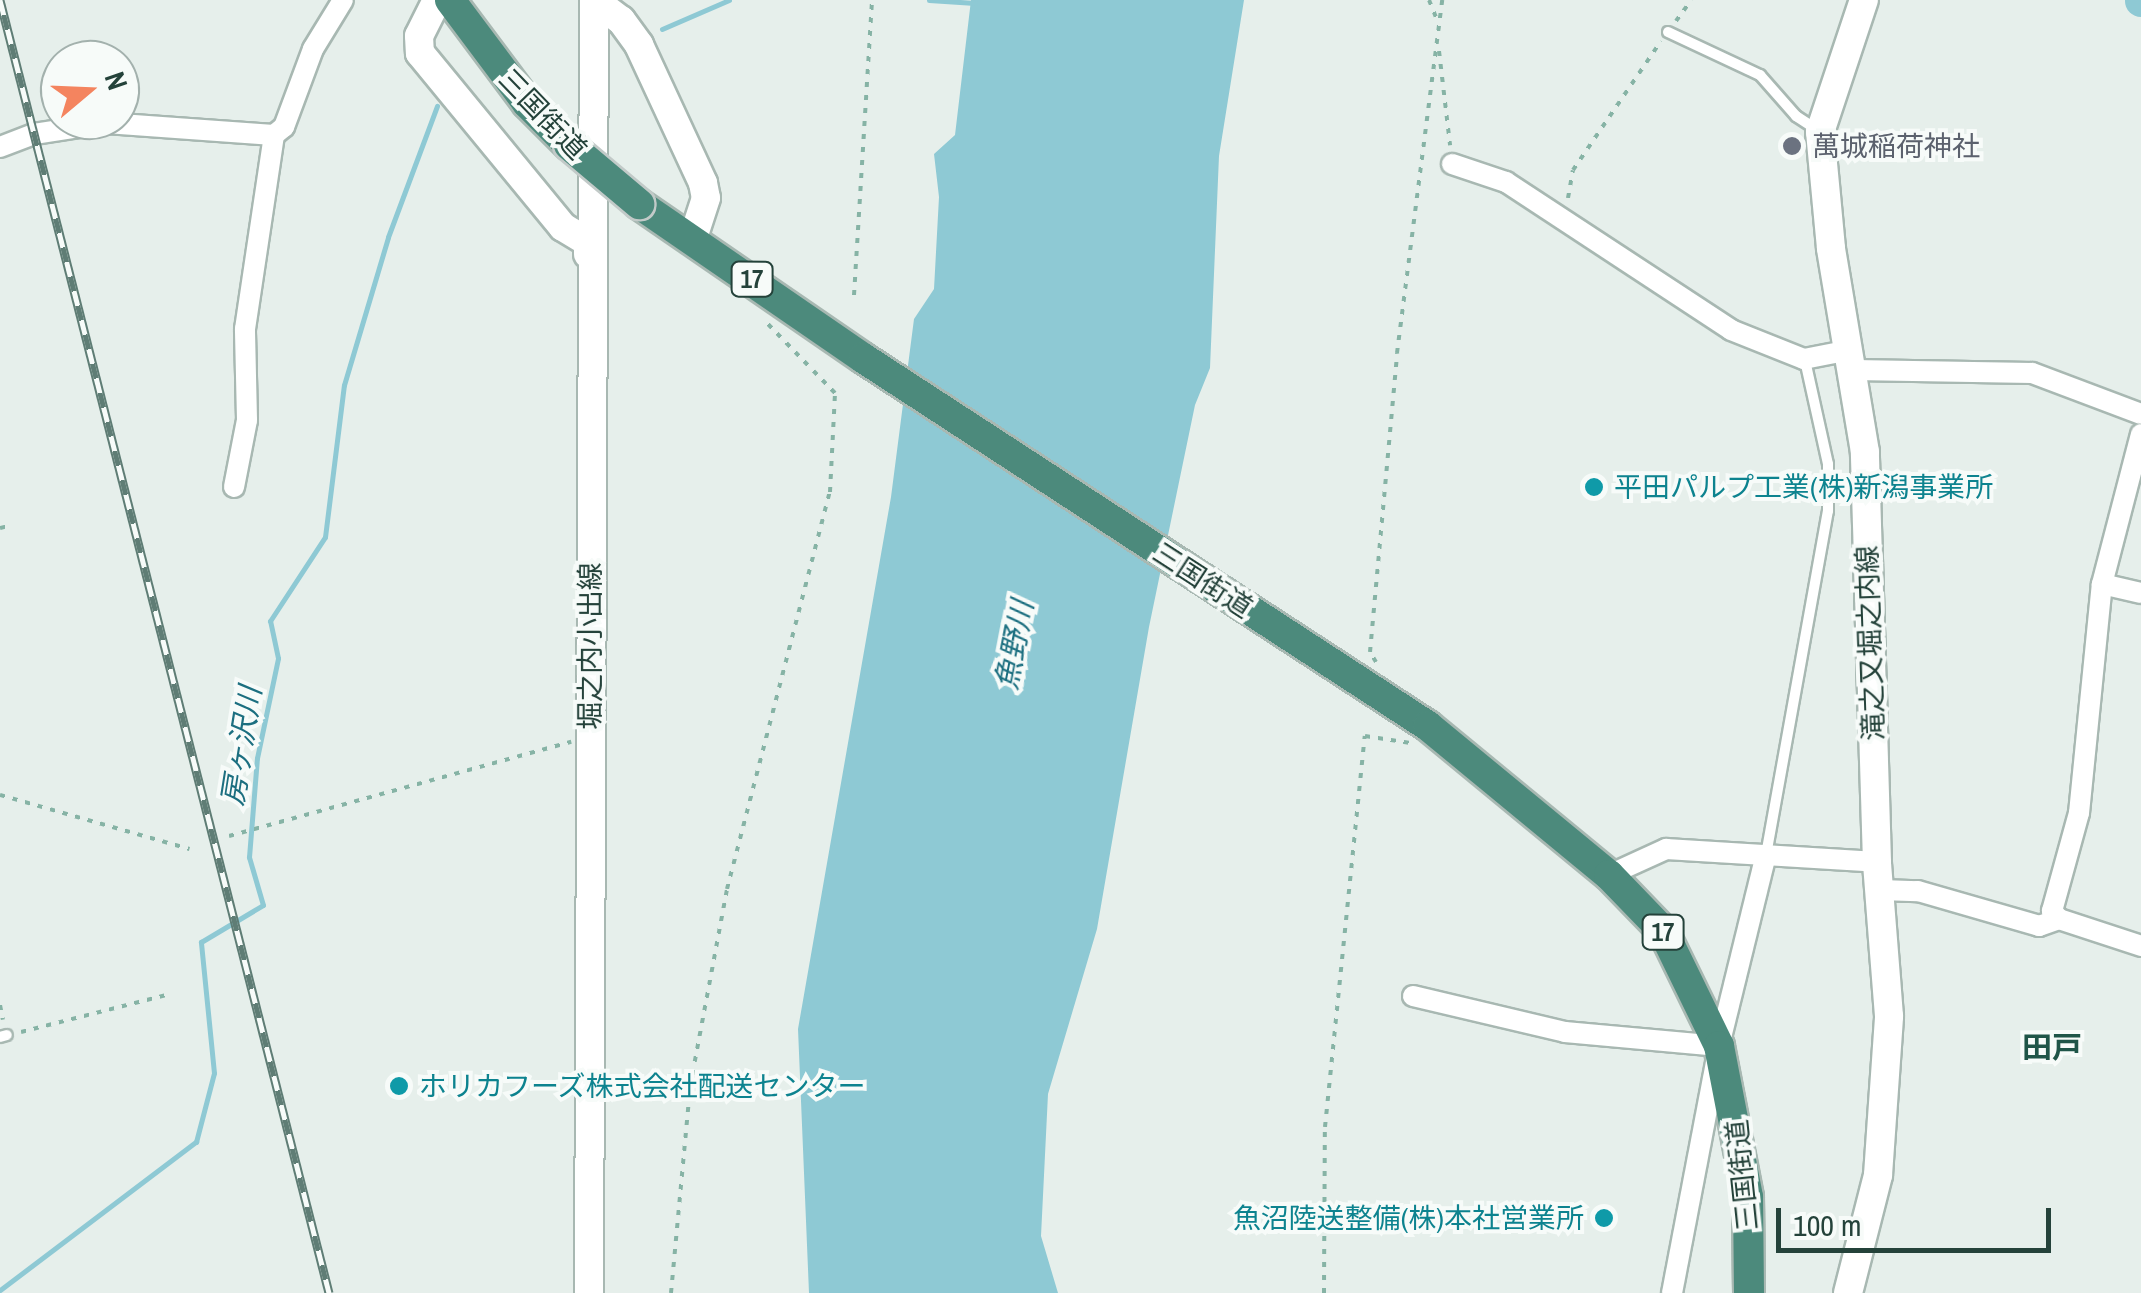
<!DOCTYPE html>
<meta charset="utf-8">
<style>
body{margin:0}
#map{position:relative;width:2141px;height:1293px;overflow:hidden;background:#e6efeb;font-family:"Archivo Narrow","Noto Sans JP",sans-serif}
div>[style]{position:absolute}
[style*='--x']{left:calc(var(--x)*1px);top:calc(var(--y)*1px);width:calc(var(--w)*1px);rotate:calc(var(--a)*1deg)}
.water>*{inset:0;background:#8ec9d4}
.stream>*{height:5px;margin:-2.5px;padding:0 2.5px;transform-origin:2.5px;border-radius:2.5px;background:#8ec9d4}
.river>*{height:32px;margin:-16px;padding:0 16px;transform-origin:16px;border-radius:16px;background:#8ec9d4}
.path>*{height:4px;margin-top:-2px;transform-origin:0;background:repeating-linear-gradient(90deg,#86b3a5 0 5px,transparent 0 13px)}
.roads{filter:drop-shadow(2px 0 #a8b8b2) drop-shadow(-2px 0 #a8b8b2) drop-shadow(0 2px #a8b8b2) drop-shadow(0 -2px #a8b8b2)}
.service>*{height:10px;margin:-5px;padding:0 5px;transform-origin:5px;border-radius:5px;background:#fff}
.minor>*{height:20px;margin:-10px;padding:0 10px;transform-origin:10px;border-radius:10px;background:#fff}
.secondary>*{height:28px;margin:-14px;padding:0 14px;transform-origin:14px;border-radius:14px;background:#fff}
.trunk>*{height:30px;margin:-15px;padding:0 15px;transform-origin:15px;border-radius:15px;background:#4c8a7c}
.rail>*{height:9px;margin-top:-4.5px;transform-origin:0;background:repeating-linear-gradient(90deg,#f7fbf9 0 15px,#5f7d75 0 30px);box-sizing:border-box;border-block:2px solid #5f7d75}
.bridges{filter:drop-shadow(2px 0 #c2cac8) drop-shadow(-2px 0 #c2cac8) drop-shadow(0 2px #c2cac8) drop-shadow(0 -2px #c2cac8)}
.trunk-bridge>*{height:30px;margin:-15px;padding:0 15px;transform-origin:15px;border-radius:15px;background:#4c8a7c}
.dots>*{width:28px;height:28px;translate:-50% -50%;box-sizing:border-box;border:5px solid #f7fbf9;border-radius:50%}
span{translate:-50% -50%;white-space:nowrap;text-align:center;line-height:1.15;-webkit-text-stroke:8px #f7fbf9;paint-order:stroke}
.shield-label span{padding:2px 8px;background:#f7fbf9;border:2px solid;border-radius:8px;-webkit-text-stroke-width:0}
.shield-label{font-size:25px;color:#24423a;font-weight:700}
.street-label{font-size:28px;color:#24423a}
.worship-label{font-size:28px;color:#5b616d}
.left{translate:0 -50%;text-align:left}
.culture-label{font-size:28px;color:#0d838f}
.right{translate:-100% -50%;text-align:right}
.water-label{font-size:30px;color:#1c6f80;font-style:italic}
.neighbourhood-label{font-size:30px;color:#1f5548;font-weight:700}
.north{position:absolute;left:40px;top:40px;width:100px;height:100px;box-sizing:border-box;background:#f7fbf9;border:2px solid #a3b1ad;border-radius:50%;rotate:71deg;font-size:28px;font-weight:700;line-height:40px;text-align:center;color:#24423a}
.north::after{content:'';display:block;margin:auto;width:35px;height:45px;background:#f4845f;clip-path:polygon(50% 0,100% 100%,50% 72%,0 100%)}
.scale{position:absolute;left:1776px;top:1208px;width:275px;height:45px;box-sizing:border-box;border:5px solid #24423a;border-top:0;padding-left:12px;font-size:30px;line-height:35px;white-space:nowrap;color:#24423a;-webkit-text-stroke:8px #f7fbf9;paint-order:stroke}
</style>
<div id="map">
<div class="water">
<i style="clip-path:polygon(971px 0,1244px 0,1219px 156px,1210px 368px,1195px 405px,1149px 627px,1097px 929px,1048px 1094px,1041px 1236px,1058px 1293px,809px 1293px,798px 1029px,891px 497px,914px 319px,934px 289px,939px 197px,934px 154px,955px 135px)"></i>
</div>
<div class="stream">
<i style="--x:929;--y:0;--w:46;--a:3.7"></i>
<i style="--x:662;--y:29;--w:73;--a:-23.4"></i>
<i style="--x:0;--y:1290;--w:246;--a:-37.1"></i>
<i style="--x:196;--y:1142;--w:71;--a:-75.4"></i>
<i style="--x:214;--y:1073;--w:132;--a:-95.7"></i>
<i style="--x:201;--y:942;--w:72;--a:-30.8"></i>
<i style="--x:263;--y:905;--w:50;--a:-106.3"></i>
<i style="--x:249;--y:857;--w:99;--a:-85.4"></i>
<i style="--x:257;--y:758;--w:102;--a:-78.1"></i>
<i style="--x:278;--y:658;--w:38;--a:-102"></i>
<i style="--x:270;--y:621;--w:100;--a:-56.8"></i>
<i style="--x:325;--y:537;--w:153;--a:-82.9"></i>
<i style="--x:344;--y:385;--w:154;--a:-73.4"></i>
<i style="--x:388;--y:237;--w:140;--a:-69.5"></i>
</div>
<div class="river">
<i style="--x:2141;--y:0;--w:1;--a:90"></i>
</div>
<div class="path">
<i style="--x:1429;--y:0;--w:24;--a:68"></i>
<i style="--x:1676;--y:21;--w:26;--a:-54"></i>
<i style="--x:1439;--y:51;--w:95;--a:83.3"></i>
<i style="--x:1568;--y:198;--w:28;--a:-80"></i>
<i style="--x:1573;--y:170;--w:156;--a:-55.7"></i>
<i style="--x:854;--y:295;--w:296;--a:-86.5"></i>
<i style="--x:0;--y:528;--w:12;--a:-14"></i>
<i style="--x:1376;--y:662;--w:12;--a:-121"></i>
<i style="--x:1370;--y:652;--w:300;--a:-84.8"></i>
<i style="--x:1397;--y:353;--w:356;--a:-82.7"></i>
<i style="--x:0;--y:795;--w:197;--a:15.9"></i>
<i style="--x:229;--y:836;--w:355;--a:-15.4"></i>
<i style="--x:0;--y:1005;--w:15;--a:79"></i>
<i style="--x:21;--y:1032;--w:154;--a:-14.3"></i>
<i style="--x:671;--y:1293;--w:207;--a:-84.7"></i>
<i style="--x:690;--y:1087;--w:201;--a:-79.4"></i>
<i style="--x:727;--y:889;--w:410;--a:-75.5"></i>
<i style="--x:830;--y:492;--w:99;--a:-87.1"></i>
<i style="--x:835;--y:393;--w:98;--a:-134.2"></i>
<i style="--x:1324;--y:1293;--w:166;--a:-89.7"></i>
<i style="--x:1325;--y:1127;--w:393;--a:-84.2"></i>
<i style="--x:1365;--y:736;--w:46;--a:8.8"></i>
</div>
<div class="roads">
<div class="service">
<i style="--x:1668;--y:32;--w:102;--a:25.1"></i>
<i style="--x:1760;--y:75;--w:55;--a:48.7"></i>
<i style="--x:1796;--y:116;--w:27;--a:33"></i>
<i style="--x:1766;--y:855;--w:350;--a:-79.8"></i>
<i style="--x:1828;--y:511;--w:47;--a:-90"></i>
<i style="--x:1828;--y:464;--w:107;--a:-102.5"></i>
<i style="--x:0;--y:1037;--w:7;--a:-16"></i>
</div>
<div class="minor">
<i style="--x:0;--y:147;--w:36;--a:-21"></i>
<i style="--x:34;--y:134;--w:73;--a:-8.7"></i>
<i style="--x:106;--y:123;--w:168;--a:4.1"></i>
<i style="--x:274;--y:135;--w:13;--a:-39"></i>
<i style="--x:284;--y:127;--w:83;--a:-69.6"></i>
<i style="--x:313;--y:49;--w:57;--a:-58.5"></i>
<i style="--x:1452;--y:164;--w:57;--a:18.4"></i>
<i style="--x:1506;--y:182;--w:269;--a:33.3"></i>
<i style="--x:1731;--y:330;--w:79;--a:21.7"></i>
<i style="--x:1804;--y:359;--w:47;--a:-11.1"></i>
<i style="--x:1854;--y:370;--w:178;--a:1"></i>
<i style="--x:2032;--y:373;--w:116;--a:20.6"></i>
<i style="--x:234;--y:487;--w:68;--a:-79"></i>
<i style="--x:247;--y:420;--w:91;--a:-91.3"></i>
<i style="--x:245;--y:329;--w:196;--a:-81.5"></i>
<i style="--x:2102;--y:584;--w:40;--a:13"></i>
<i style="--x:1609;--y:875;--w:63;--a:-24.5"></i>
<i style="--x:1666;--y:849;--w:211;--a:3.5"></i>
<i style="--x:1880;--y:890;--w:38;--a:2"></i>
<i style="--x:1918;--y:891;--w:126;--a:16.1"></i>
<i style="--x:2039;--y:926;--w:21;--a:-19"></i>
<i style="--x:2059;--y:919;--w:86;--a:18.2"></i>
<i style="--x:2059;--y:919;--w:11;--a:-131"></i>
<i style="--x:2052;--y:911;--w:102;--a:-74.6"></i>
<i style="--x:2079;--y:813;--w:230;--a:-84.3"></i>
<i style="--x:2102;--y:584;--w:155;--a:-75.4"></i>
<i style="--x:1413;--y:996;--w:156;--a:13.3"></i>
<i style="--x:1565;--y:1032;--w:155;--a:5.2"></i>
<i style="--x:1672;--y:1293;--w:251;--a:-79.2"></i>
<i style="--x:1719;--y:1046;--w:197;--a:-76.2"></i>
</div>
<div class="secondary">
<i style="--x:437;--y:0;--w:40;--a:116.6"></i>
<i style="--x:419;--y:36;--w:17;--a:87"></i>
<i style="--x:420;--y:53;--w:225;--a:50.6"></i>
<i style="--x:563;--y:227;--w:29;--a:31"></i>
<i style="--x:588;--y:242;--w:12;--a:90"></i>
<i style="--x:594;--y:0;--w:34;--a:37"></i>
<i style="--x:621;--y:20;--w:31;--a:54"></i>
<i style="--x:639;--y:45;--w:152;--a:65.1"></i>
<i style="--x:703;--y:183;--w:15;--a:79"></i>
<i style="--x:706;--y:198;--w:42;--a:108"></i>
<i style="--x:589;--y:1293;--w:1293;--a:-89.78"></i>
<i style="--x:1848;--y:1293;--w:122;--a:-75.7"></i>
<i style="--x:1878;--y:1175;--w:159;--a:-86"></i>
<i style="--x:1889;--y:1016;--w:154;--a:-94.5"></i>
<i style="--x:1877;--y:862;--w:410;--a:-91.7"></i>
<i style="--x:1865;--y:452;--w:207;--a:-99.5"></i>
<i style="--x:1831;--y:248;--w:117;--a:-95.4"></i>
<i style="--x:1820;--y:132;--w:139;--a:-71.6"></i>
</div>
<div class="trunk">
<i style="--x:450;--y:0;--w:129;--a:53.2"></i>
<i style="--x:527;--y:103;--w:59;--a:45"></i>
<i style="--x:639;--y:204;--w:272;--a:34.5"></i>
<i style="--x:863;--y:358;--w:674;--a:33.08"></i>
<i style="--x:1428;--y:726;--w:234;--a:39.5"></i>
<i style="--x:1609;--y:875;--w:78;--a:46"></i>
<i style="--x:1663;--y:931;--w:128;--a:64"></i>
<i style="--x:1719;--y:1046;--w:154;--a:79.1"></i>
<i style="--x:1748;--y:1197;--w:96;--a:89.4"></i>
</div>
</div>
<div class="rail">
<i style="--x:0;--y:0;--w:1334;--a:75.72"></i>
</div>
<div class="bridges">
<div class="trunk-bridge">
<i style="--x:569;--y:145;--w:92;--a:40.1"></i>
</div>
</div>
<div class="dots">
<i style="left:1792px;top:146px;background:#6b7280"></i>
<i style="left:1594px;top:487px;background:#0f9aa8"></i>
<i style="left:399px;top:1086px;background:#0f9aa8"></i>
<i style="left:1604px;top:1218px;background:#0f9aa8"></i>
</div>
<div class="shield-label">
<span style="left:752px;top:279px">17</span>
<span style="left:1663px;top:932px">17</span>
</div>
<div class="street-label">
<span style="left:543px;top:114px;rotate:46deg">三国街道</span>
<span style="left:1203px;top:580px;rotate:33deg">三国街道</span>
<span style="left:1870px;top:643px;rotate:-92deg">滝之又堀之内線</span>
<span style="left:590px;top:646px;rotate:-90deg">堀之内小出線</span>
<span style="left:1742px;top:1175px;rotate:-96deg">三国街道</span>
</div>
<div class="worship-label">
<span class="left" style="left:1812px;top:146px">萬城稲荷神社</span>
</div>
<div class="culture-label">
<span class="left" style="left:1614px;top:487px">平田パルプ工業(株)新潟事業所</span>
<span class="left" style="left:419px;top:1086px">ホリカフーズ株式会社配送センター</span>
<span class="right" style="left:1584px;top:1218px">魚沼陸送整備(株)本社営業所</span>
</div>
<div class="water-label">
<span style="left:1014px;top:645px;rotate:-79deg">魚野川</span>
<span style="left:241px;top:746px;rotate:-81deg">房ヶ沢川</span>
</div>
<div class="neighbourhood-label">
<span style="left:2052px;top:1047px">田戸</span>
</div>
<div class="north">N</div>
<div class="scale">100 m</div>
</div>
